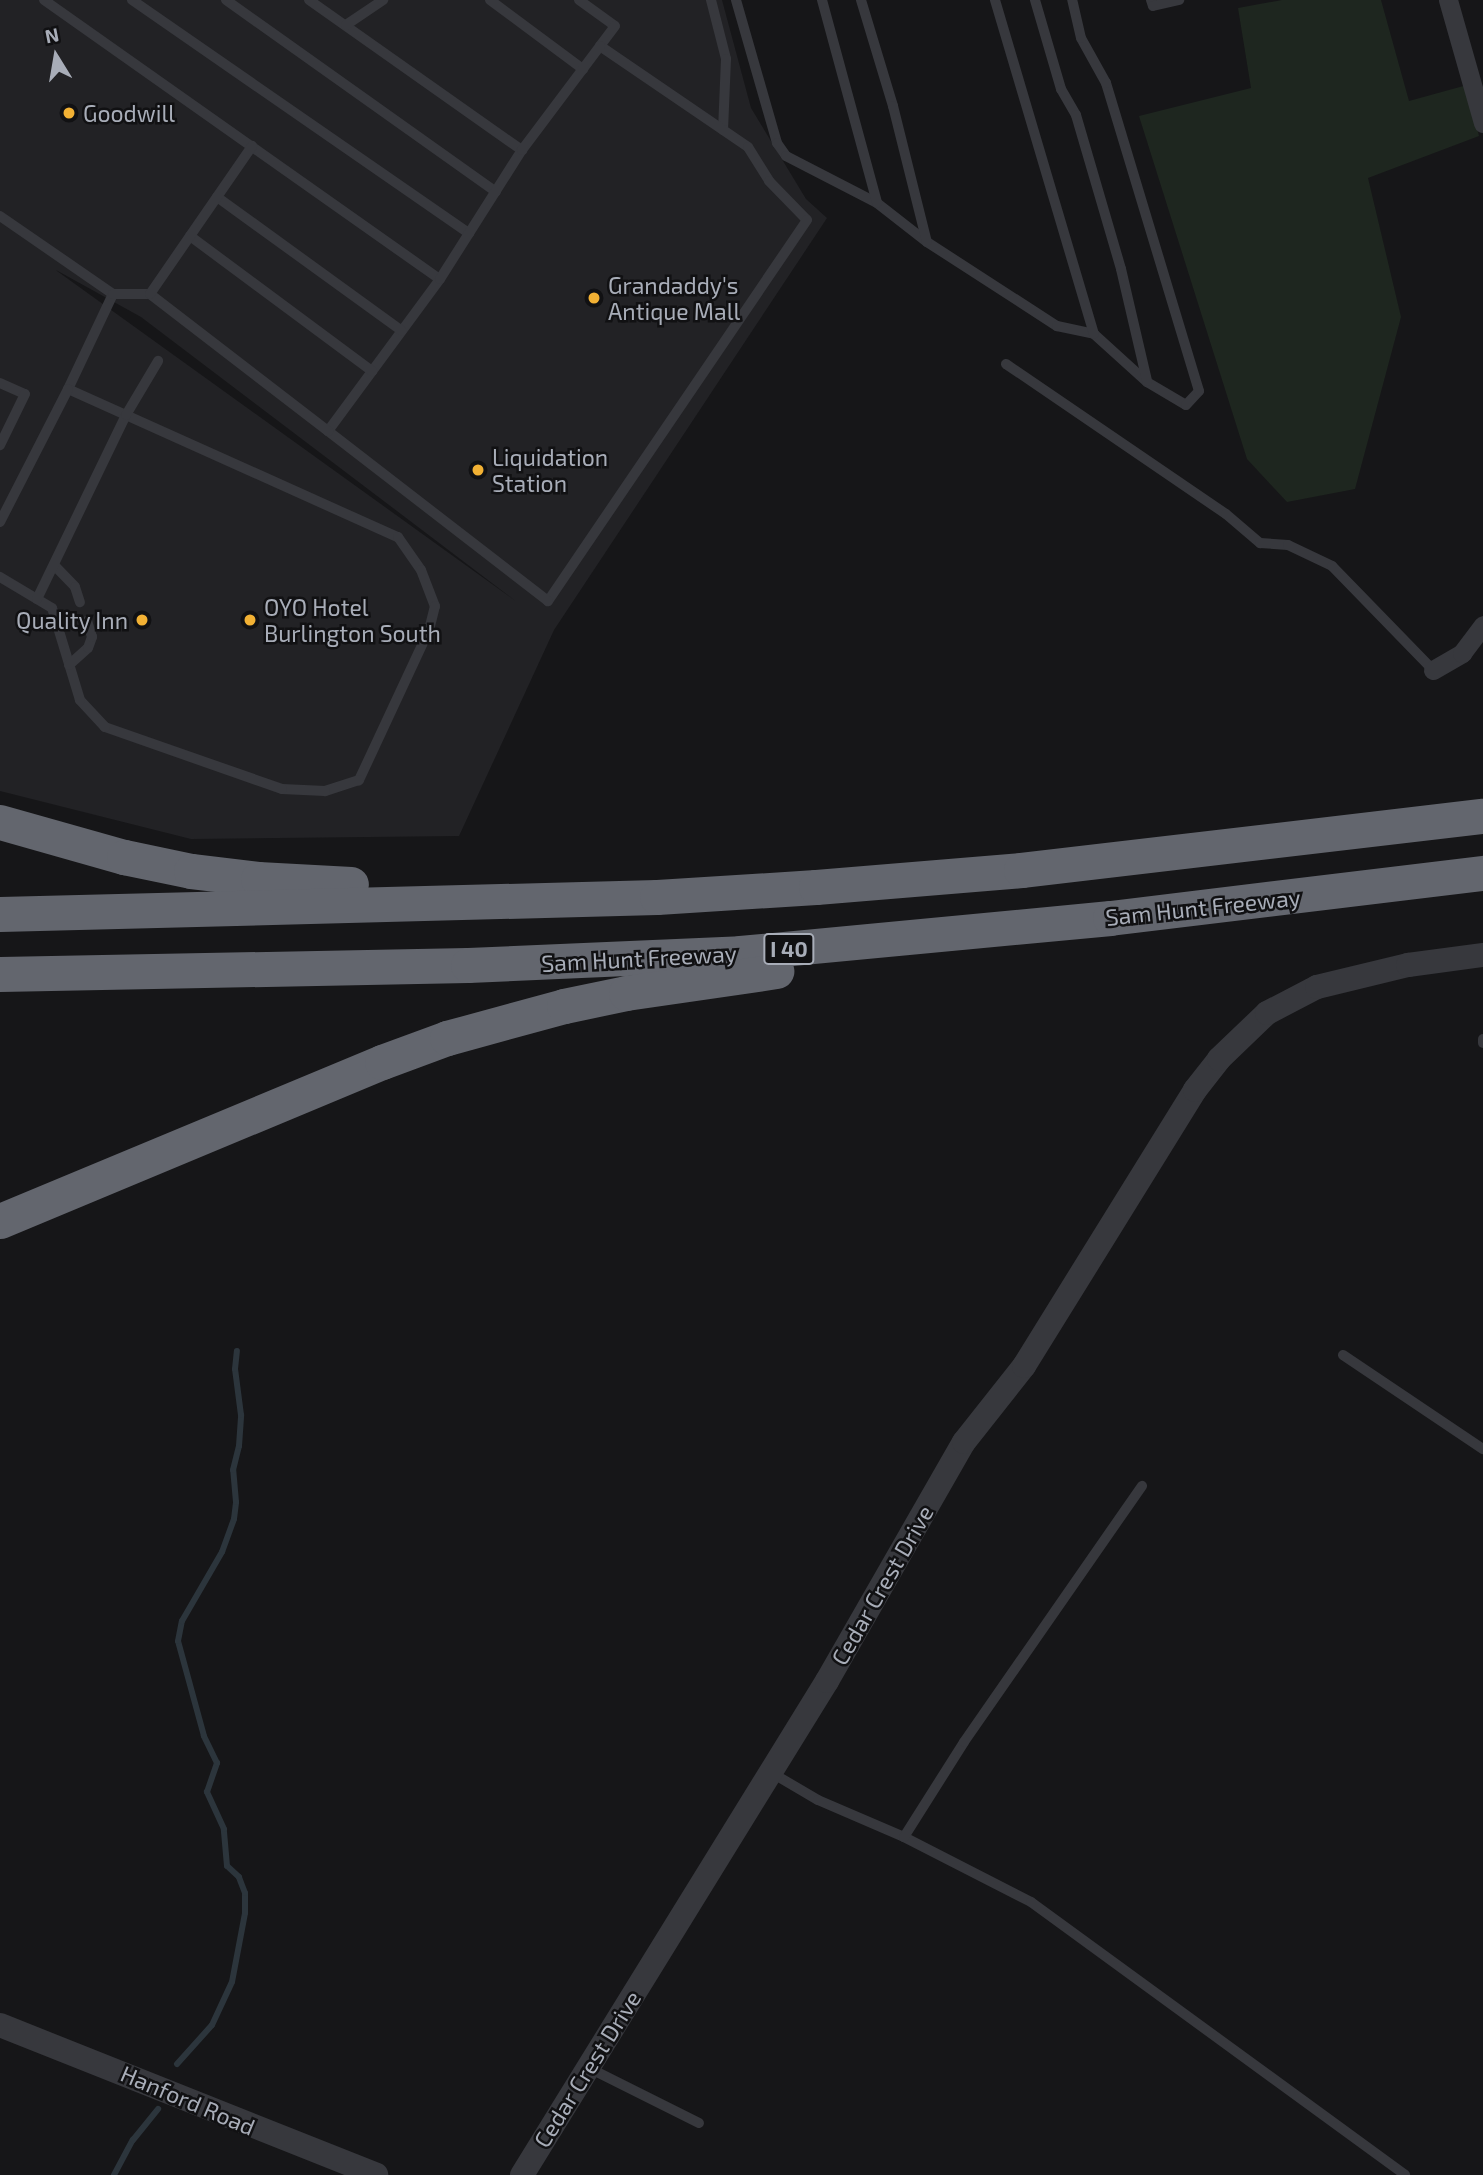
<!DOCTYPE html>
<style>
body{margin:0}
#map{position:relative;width:1483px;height:2175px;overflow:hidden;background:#161618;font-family:"Exo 2",sans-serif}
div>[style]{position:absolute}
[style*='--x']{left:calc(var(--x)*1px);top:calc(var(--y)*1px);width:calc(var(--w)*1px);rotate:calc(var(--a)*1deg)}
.built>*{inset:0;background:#222225}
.green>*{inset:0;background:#1e261f}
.stream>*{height:6px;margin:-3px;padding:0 3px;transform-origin:3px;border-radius:3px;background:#2c353c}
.service>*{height:10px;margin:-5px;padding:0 5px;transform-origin:5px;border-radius:5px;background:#37383d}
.minor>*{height:19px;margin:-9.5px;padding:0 9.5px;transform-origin:9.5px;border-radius:9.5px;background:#37383d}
.tertiary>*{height:24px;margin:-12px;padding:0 12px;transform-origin:12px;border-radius:12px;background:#37383d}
.motorway>*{height:35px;margin:-17.5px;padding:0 17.5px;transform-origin:17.5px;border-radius:17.5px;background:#63666e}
.dots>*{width:19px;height:19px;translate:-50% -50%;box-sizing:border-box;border:4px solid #111113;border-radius:50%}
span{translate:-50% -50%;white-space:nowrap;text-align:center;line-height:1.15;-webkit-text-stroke:5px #111113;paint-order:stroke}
.shield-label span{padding:2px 5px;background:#111113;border:2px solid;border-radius:5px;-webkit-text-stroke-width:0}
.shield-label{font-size:21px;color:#a8adb8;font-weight:700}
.poi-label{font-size:23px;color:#a8adb8}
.left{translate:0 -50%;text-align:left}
.right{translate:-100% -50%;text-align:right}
.street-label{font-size:23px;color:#a8adb8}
.north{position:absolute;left:21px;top:21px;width:70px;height:70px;-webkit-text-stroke:5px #111113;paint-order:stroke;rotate:349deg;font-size:19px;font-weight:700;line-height:28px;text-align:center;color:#a8adb8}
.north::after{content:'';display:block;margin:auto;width:24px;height:32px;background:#a8adb8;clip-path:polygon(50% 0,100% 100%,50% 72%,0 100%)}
</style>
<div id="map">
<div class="built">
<i style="clip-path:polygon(evenodd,0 0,722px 0,751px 108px,806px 199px,827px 218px,554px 630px,459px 836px,191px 839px,0 791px,0 0,56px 270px,141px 317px,517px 602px,57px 271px,56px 270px)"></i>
</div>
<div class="green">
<i style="clip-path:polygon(1282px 0,1381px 0,1409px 101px,1467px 85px,1479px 136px,1368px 178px,1401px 317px,1355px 489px,1287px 502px,1247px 459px,1139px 116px,1251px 88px,1238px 8px)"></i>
</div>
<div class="stream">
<i style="--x:177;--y:2064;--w:52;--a:-48.1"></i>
<i style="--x:212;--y:2025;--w:47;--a:-65.1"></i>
<i style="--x:232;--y:1982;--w:70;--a:-79.3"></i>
<i style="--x:245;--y:1913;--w:20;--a:-90"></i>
<i style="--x:245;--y:1893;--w:17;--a:-111"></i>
<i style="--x:239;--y:1877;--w:16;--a:-137"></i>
<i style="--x:227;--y:1866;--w:37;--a:-95"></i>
<i style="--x:224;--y:1829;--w:41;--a:-114.7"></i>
<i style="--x:207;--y:1792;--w:31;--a:-71"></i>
<i style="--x:217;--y:1763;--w:30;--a:-116"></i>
<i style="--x:204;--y:1736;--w:98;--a:-105.3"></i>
<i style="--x:178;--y:1641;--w:20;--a:-79"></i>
<i style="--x:182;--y:1621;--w:80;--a:-59.9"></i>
<i style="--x:222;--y:1552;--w:35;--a:-70"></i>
<i style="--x:234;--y:1519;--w:17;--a:-83"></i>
<i style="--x:236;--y:1502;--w:32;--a:-95"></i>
<i style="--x:233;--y:1470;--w:25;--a:-76"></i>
<i style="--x:239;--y:1446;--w:31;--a:-86"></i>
<i style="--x:241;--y:1415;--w:46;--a:-97.4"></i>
<i style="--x:235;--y:1369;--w:18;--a:-84"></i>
<i style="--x:114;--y:2175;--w:40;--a:-62"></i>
<i style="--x:133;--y:2140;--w:40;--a:-51"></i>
</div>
<div class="service">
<i style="--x:44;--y:0;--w:484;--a:35.2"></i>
<i style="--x:132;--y:0;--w:410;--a:34.7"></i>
<i style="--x:226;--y:0;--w:331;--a:35.4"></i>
<i style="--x:309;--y:0;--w:261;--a:35.2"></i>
<i style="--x:490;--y:0;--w:116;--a:36.6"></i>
<i style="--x:579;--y:0;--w:44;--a:35.8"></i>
<i style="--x:615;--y:26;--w:25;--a:127"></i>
<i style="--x:711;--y:0;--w:61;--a:75.7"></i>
<i style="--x:726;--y:59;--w:71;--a:92.4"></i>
<i style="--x:736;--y:0;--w:149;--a:74"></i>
<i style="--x:777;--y:143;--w:16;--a:55"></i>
<i style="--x:786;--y:156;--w:102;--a:27.3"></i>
<i style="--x:877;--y:203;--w:63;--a:38"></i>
<i style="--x:927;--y:242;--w:155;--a:32.9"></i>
<i style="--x:1057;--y:326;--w:38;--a:12"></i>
<i style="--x:1094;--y:334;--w:72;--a:42.2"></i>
<i style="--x:1147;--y:382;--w:45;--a:30.5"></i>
<i style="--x:1186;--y:405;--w:19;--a:-47"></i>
<i style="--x:1199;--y:391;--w:322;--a:-106.8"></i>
<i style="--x:1106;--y:83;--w:51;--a:-119.1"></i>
<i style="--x:1081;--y:38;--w:39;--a:-103"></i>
<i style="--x:822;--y:0;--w:210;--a:74.8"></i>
<i style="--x:861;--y:0;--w:111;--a:73.2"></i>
<i style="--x:893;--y:106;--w:140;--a:76"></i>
<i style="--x:995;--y:0;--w:348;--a:73.5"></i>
<i style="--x:1035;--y:0;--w:93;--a:73.7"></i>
<i style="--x:1061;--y:89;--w:30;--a:60"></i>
<i style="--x:1076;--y:115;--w:160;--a:73.7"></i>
<i style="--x:1121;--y:269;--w:115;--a:76.9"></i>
<i style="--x:1151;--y:0;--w:6;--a:72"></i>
<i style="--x:1153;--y:6;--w:27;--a:-13"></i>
<i style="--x:346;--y:25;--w:45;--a:-34"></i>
<i style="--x:600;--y:46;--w:179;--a:34.3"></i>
<i style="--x:748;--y:147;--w:40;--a:58"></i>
<i style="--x:769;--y:181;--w:54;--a:45.7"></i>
<i style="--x:807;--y:220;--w:461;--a:124.2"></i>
<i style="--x:548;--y:601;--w:278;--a:-142.3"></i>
<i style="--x:328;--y:431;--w:189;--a:-53.6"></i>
<i style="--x:440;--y:279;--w:153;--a:-57.6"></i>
<i style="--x:522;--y:150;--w:130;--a:-53.1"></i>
<i style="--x:217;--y:197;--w:228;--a:35.9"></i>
<i style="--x:0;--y:216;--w:137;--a:34.6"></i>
<i style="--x:113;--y:294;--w:105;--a:115.3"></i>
<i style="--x:68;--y:389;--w:362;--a:24.2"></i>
<i style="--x:398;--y:537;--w:40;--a:55.1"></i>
<i style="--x:421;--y:570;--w:39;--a:69"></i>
<i style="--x:435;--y:606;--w:25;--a:104"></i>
<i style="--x:429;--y:630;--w:166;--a:115"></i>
<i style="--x:359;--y:780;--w:36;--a:162"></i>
<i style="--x:325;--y:791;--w:43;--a:-177.3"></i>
<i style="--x:282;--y:789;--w:188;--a:-160.7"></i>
<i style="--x:105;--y:727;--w:37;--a:-133"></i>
<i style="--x:80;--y:700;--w:96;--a:-106.9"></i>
<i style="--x:52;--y:608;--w:61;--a:-149.2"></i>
<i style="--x:190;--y:236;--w:227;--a:36.6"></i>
<i style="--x:113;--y:294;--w:37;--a:0"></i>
<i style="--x:150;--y:294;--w:225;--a:37.6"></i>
<i style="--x:150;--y:294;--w:180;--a:-55.4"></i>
<i style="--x:1006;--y:364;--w:266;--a:34.3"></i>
<i style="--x:1226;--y:514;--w:45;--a:40.5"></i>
<i style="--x:1260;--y:543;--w:28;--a:4"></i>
<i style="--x:1288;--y:545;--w:49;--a:25.5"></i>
<i style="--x:1332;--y:566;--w:145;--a:45.8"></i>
<i style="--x:0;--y:383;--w:27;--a:24"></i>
<i style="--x:25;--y:394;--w:57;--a:116.1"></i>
<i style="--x:0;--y:522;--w:149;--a:-62.9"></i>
<i style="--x:54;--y:565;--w:30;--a:46"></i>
<i style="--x:75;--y:587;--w:16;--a:72"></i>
<i style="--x:37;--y:599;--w:204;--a:-64.2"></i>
<i style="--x:126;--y:415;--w:63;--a:-59.3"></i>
<i style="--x:69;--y:665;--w:25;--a:-42"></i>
<i style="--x:88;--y:648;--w:12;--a:-70"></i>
<i style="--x:92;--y:637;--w:17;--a:-107"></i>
<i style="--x:1483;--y:1039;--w:4;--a:90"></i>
<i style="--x:1343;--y:1355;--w:169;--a:33.9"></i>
<i style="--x:772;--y:1773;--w:53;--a:30.4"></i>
<i style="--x:818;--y:1800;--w:94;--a:23.3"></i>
<i style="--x:904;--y:1837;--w:143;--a:27.1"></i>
<i style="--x:1031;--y:1902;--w:463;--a:36.1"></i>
<i style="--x:904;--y:1837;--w:112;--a:-57.7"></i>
<i style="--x:964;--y:1742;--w:312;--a:-55.2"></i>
<i style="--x:589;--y:2068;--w:123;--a:26.6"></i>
</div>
<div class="minor">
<i style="--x:1448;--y:0;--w:128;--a:74.1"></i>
<i style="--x:1433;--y:670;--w:34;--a:-30"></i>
<i style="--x:1462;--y:653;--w:35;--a:-53"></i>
</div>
<div class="tertiary">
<i style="--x:0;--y:2025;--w:405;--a:21.7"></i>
<i style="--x:522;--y:2175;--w:581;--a:-58.31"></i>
<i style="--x:827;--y:1681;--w:275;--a:-60.2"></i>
<i style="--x:964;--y:1442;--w:97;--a:-51.7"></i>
<i style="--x:1024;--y:1366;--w:325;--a:-58.2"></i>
<i style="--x:1195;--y:1090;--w:39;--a:-52"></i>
<i style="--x:1219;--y:1059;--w:66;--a:-43.8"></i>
<i style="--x:1267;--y:1013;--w:56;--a:-27.5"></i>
<i style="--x:1317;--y:987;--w:94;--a:-13.6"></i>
<i style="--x:1408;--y:965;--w:76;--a:-7.6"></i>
</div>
<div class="motorway">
<i style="--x:0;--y:822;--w:129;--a:15.8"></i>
<i style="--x:124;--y:857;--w:68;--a:11.8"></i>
<i style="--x:191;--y:871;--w:67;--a:6.8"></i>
<i style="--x:258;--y:879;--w:93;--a:3.1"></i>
<i style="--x:0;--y:914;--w:657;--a:-1.48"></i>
<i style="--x:657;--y:897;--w:159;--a:-3.6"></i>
<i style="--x:816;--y:887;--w:206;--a:-4.7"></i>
<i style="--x:1021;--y:870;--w:465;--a:-6.7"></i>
<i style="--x:0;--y:974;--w:468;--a:-1.1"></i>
<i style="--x:468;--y:965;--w:272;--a:-2.5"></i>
<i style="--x:740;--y:953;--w:372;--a:-5.4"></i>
<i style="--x:1110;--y:918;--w:376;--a:-6.9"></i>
<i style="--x:0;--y:1221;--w:414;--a:-22.6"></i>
<i style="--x:382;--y:1062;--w:69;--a:-20.3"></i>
<i style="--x:447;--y:1038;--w:121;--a:-15.3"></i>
<i style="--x:564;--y:1006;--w:63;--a:-11.8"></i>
<i style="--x:626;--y:993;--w:152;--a:-8.3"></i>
</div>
<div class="dots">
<i style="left:69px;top:113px;background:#f2b134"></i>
<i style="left:594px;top:298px;background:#f2b134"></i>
<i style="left:478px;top:470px;background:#f2b134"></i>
<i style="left:142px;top:620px;background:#f2b134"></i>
<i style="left:250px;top:620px;background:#f2b134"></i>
</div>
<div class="shield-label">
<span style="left:789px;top:949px">I 40</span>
</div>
<div class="poi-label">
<span class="left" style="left:83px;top:113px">Goodwill</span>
<span class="left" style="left:608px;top:298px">Grandaddy's<br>Antique Mall</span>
<span class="left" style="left:492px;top:470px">Liquidation<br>Station</span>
<span class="left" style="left:264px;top:620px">OYO Hotel<br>Burlington South</span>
<span class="right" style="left:128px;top:620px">Quality Inn</span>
</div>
<div class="street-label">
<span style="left:1203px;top:907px;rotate:-6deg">Sam Hunt Freeway</span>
<span style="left:639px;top:958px;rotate:-3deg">Sam Hunt Freeway</span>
<span style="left:882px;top:1585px;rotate:-60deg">Cedar Crest Drive</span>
<span style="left:587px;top:2069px;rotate:-58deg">Cedar Crest Drive</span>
<span style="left:188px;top:2100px;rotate:23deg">Hanford Road</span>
</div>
<div class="north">N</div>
</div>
